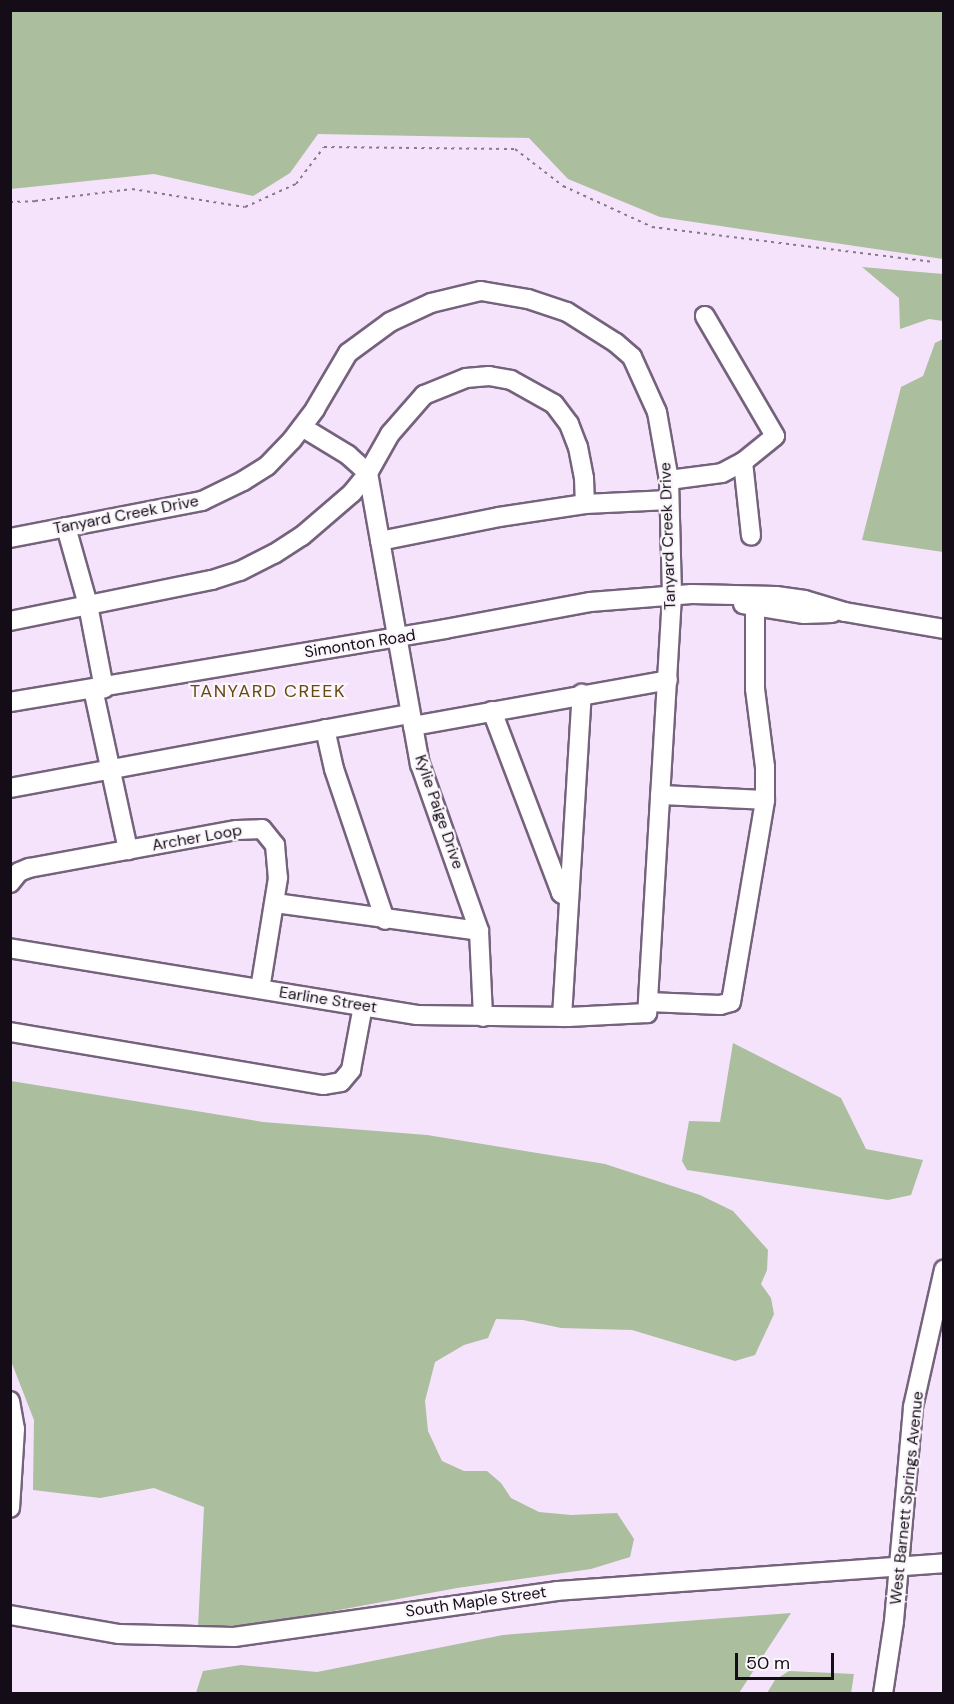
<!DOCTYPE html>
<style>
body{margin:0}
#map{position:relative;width:954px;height:1704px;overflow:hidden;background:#f5e3fb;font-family:"DM Sans",sans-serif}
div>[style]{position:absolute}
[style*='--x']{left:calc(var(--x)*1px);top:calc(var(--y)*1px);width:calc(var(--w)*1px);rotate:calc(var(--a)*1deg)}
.forest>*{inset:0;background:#abbe9e}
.path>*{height:2px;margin-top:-1px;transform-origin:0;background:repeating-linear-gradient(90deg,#86798b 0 3px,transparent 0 7.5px)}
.roads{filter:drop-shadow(2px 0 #75627c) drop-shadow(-2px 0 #75627c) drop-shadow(0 2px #75627c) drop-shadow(0 -2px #75627c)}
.minor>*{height:18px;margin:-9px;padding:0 9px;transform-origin:9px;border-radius:9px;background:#fff}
span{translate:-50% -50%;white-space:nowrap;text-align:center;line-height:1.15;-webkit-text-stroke:4.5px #fbf6fc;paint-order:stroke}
.street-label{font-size:16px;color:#140c16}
.neighbourhood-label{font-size:18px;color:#684913;letter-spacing:1.5px}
.frame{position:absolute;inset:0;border:12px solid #140c16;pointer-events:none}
.scale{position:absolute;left:735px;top:1653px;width:99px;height:27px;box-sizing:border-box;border:3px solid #140c16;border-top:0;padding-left:8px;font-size:18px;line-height:21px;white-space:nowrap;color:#140c16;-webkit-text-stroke:4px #fbf6fc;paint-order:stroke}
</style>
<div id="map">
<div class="forest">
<i style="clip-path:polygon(11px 10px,943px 11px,943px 259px,660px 217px,568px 179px,529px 138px,318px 134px,290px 173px,253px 196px,154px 174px,11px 189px)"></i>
<i style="clip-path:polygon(862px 267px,943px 274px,943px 321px,929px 319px,900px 329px,899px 298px)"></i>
<i style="clip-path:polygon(943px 339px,943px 552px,862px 540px,901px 387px,923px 376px,935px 343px)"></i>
<i style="clip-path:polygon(733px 1043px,841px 1098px,866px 1149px,923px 1160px,911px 1195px,888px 1200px,687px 1170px,682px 1161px,689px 1121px,720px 1122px)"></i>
<i style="clip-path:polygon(11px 1081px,263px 1122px,427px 1135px,605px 1164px,700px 1195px,733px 1211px,768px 1250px,767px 1270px,761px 1284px,771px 1298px,774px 1314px,755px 1355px,735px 1361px,632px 1330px,561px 1328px,523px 1320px,496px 1319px,488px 1338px,464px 1345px,435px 1362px,425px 1401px,428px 1431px,442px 1461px,464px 1471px,487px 1471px,501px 1483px,511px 1498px,539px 1512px,571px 1515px,617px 1513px,634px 1539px,630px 1557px,591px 1569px,457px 1588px,264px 1624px,198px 1627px,204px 1507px,154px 1488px,100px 1498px,33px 1490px,34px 1420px,11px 1361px)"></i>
<i style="clip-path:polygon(791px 1613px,739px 1693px,196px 1693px,203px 1671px,241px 1665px,317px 1672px,503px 1635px)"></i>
<i style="clip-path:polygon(789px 1671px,854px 1674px,851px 1693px,767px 1693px,775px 1680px)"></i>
</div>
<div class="path">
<i style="--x:10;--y:202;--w:25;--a:-2"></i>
<i style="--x:35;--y:201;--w:98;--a:-7.1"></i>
<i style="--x:132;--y:189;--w:114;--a:9.1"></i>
<i style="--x:245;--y:207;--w:56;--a:-24.3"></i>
<i style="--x:296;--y:184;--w:46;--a:-52.9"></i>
<i style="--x:324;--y:147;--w:191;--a:0.6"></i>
<i style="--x:515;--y:149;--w:61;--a:37.6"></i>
<i style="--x:563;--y:186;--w:98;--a:24.7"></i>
<i style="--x:652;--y:227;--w:282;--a:7.1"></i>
</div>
<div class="roads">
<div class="minor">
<i style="--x:302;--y:427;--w:54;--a:31.3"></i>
<i style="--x:348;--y:455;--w:27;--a:42"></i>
<i style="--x:368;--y:473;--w:296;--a:79.9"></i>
<i style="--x:420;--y:764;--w:177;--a:70.5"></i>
<i style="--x:479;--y:931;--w:86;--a:87.3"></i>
<i style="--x:743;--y:462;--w:74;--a:83.8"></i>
<i style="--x:669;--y:480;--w:53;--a:-7.5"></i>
<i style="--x:722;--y:473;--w:24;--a:-28"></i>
<i style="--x:743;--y:462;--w:41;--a:-39.1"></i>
<i style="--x:775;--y:436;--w:139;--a:-120.3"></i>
<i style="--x:66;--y:527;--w:81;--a:74.2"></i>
<i style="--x:88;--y:605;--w:85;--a:79.1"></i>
<i style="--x:10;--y:538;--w:196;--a:-10.9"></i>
<i style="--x:202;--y:501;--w:46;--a:-26"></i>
<i style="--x:243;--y:481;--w:28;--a:-32"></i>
<i style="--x:267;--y:466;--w:36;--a:-46"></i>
<i style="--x:292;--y:440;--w:39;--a:-53"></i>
<i style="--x:315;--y:409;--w:65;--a:-59.5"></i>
<i style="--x:348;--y:353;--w:52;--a:-36.4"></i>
<i style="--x:390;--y:322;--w:45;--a:-24.9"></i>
<i style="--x:431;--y:303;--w:51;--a:-13.5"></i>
<i style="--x:481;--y:291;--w:48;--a:9.7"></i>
<i style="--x:528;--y:299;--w:41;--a:18.4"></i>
<i style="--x:567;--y:312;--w:58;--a:32.3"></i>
<i style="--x:616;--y:343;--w:21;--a:41"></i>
<i style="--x:632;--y:357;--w:60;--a:65.6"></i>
<i style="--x:657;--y:412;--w:69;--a:80"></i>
<i style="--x:669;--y:480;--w:116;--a:88.5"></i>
<i style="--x:672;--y:596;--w:418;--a:93.4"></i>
<i style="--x:647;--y:1013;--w:79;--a:177.1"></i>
<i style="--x:568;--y:1017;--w:151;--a:-179.2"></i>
<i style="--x:417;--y:1015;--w:412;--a:-170.7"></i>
<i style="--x:380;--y:541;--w:121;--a:-11.4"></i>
<i style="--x:499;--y:517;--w:87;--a:-8.6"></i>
<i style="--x:585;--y:504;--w:84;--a:-2.7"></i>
<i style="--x:743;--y:604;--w:62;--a:9.3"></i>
<i style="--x:804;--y:614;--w:28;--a:-2"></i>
<i style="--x:10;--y:621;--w:206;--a:-11.5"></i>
<i style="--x:212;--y:580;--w:29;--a:-18"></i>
<i style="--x:240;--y:571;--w:38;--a:-27"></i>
<i style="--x:274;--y:554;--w:33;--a:-33"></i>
<i style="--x:302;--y:536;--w:66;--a:-40.7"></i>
<i style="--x:352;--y:493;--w:26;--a:-51"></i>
<i style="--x:368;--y:473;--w:45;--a:-60.6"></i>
<i style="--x:390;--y:434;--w:52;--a:-48.9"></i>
<i style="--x:424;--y:395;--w:45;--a:-22"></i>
<i style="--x:466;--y:378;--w:23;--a:-5"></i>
<i style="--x:489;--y:376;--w:22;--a:10"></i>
<i style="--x:511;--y:380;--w:49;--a:29.2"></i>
<i style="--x:554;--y:404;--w:25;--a:53"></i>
<i style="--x:569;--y:424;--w:25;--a:69"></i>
<i style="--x:578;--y:447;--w:32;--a:79"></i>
<i style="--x:584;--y:478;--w:26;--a:88"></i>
<i style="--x:93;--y:689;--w:165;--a:77.7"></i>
<i style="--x:10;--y:702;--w:441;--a:-9.5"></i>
<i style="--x:445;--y:629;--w:147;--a:-10.5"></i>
<i style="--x:590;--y:602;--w:102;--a:-4.5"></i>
<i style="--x:692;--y:594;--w:84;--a:1.4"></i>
<i style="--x:776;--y:596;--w:29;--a:8"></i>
<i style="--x:805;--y:600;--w:42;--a:16.7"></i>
<i style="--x:845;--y:612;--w:100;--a:9.7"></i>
<i style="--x:492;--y:711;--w:195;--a:69.2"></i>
<i style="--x:561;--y:893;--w:9;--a:32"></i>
<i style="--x:413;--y:726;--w:259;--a:-10.2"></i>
<i style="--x:325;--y:729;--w:41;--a:77.3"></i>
<i style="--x:334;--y:769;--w:159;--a:71.3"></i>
<i style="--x:10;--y:788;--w:407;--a:-10.5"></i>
<i style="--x:660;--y:795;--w:105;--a:2.7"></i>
<i style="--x:10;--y:883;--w:14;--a:-51"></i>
<i style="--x:19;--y:872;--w:11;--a:-22"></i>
<i style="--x:29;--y:868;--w:211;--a:-10.4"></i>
<i style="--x:237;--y:830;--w:25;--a:-2"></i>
<i style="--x:262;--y:829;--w:21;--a:51"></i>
<i style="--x:275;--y:845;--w:33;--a:85"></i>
<i style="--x:278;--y:878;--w:112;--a:99.2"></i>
<i style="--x:275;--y:903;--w:206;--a:7.8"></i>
<i style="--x:648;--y:1002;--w:72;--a:2.4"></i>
<i style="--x:720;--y:1005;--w:11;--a:-15"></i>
<i style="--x:731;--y:1002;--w:6;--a:-81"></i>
<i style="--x:732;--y:996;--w:199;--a:-80.4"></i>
<i style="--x:765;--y:800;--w:33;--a:-90"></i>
<i style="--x:765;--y:767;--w:79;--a:-97.3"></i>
<i style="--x:755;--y:689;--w:82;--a:-90"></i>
<i style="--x:562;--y:1017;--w:324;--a:-86.5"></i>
<i style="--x:10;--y:1032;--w:318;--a:9.6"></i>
<i style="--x:324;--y:1085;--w:17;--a:-10"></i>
<i style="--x:341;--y:1082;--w:16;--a:-50"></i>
<i style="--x:351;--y:1070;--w:65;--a:-79.4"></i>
<i style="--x:10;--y:1401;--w:28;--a:80"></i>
<i style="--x:15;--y:1429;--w:79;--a:93.6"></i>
<i style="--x:10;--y:1615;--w:111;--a:9.9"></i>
<i style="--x:119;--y:1634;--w:115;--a:1.5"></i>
<i style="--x:234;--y:1637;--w:326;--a:-8.1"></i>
<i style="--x:557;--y:1591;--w:388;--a:-4.1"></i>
<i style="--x:883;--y:1694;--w:74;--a:-81.4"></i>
<i style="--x:894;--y:1621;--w:215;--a:-84.9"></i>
<i style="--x:913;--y:1407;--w:141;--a:-77.3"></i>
</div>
</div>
<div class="street-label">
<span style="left:126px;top:515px;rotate:-11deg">Tanyard Creek Drive</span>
<span style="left:668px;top:536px;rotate:-92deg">Tanyard Creek Drive</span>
<span style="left:360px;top:644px;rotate:-9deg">Simonton Road</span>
<span style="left:439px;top:812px;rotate:71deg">Kylie Paige Drive</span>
<span style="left:197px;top:838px;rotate:-10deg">Archer Loop</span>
<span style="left:328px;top:1000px;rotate:9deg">Earline Street</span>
<span style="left:907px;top:1498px;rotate:-84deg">West Barnett Springs Avenue</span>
<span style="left:476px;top:1602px;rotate:-8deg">South Maple Street</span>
</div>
<div class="neighbourhood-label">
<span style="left:268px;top:691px">TANYARD CREEK</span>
</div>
<div class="frame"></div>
<div class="scale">50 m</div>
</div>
